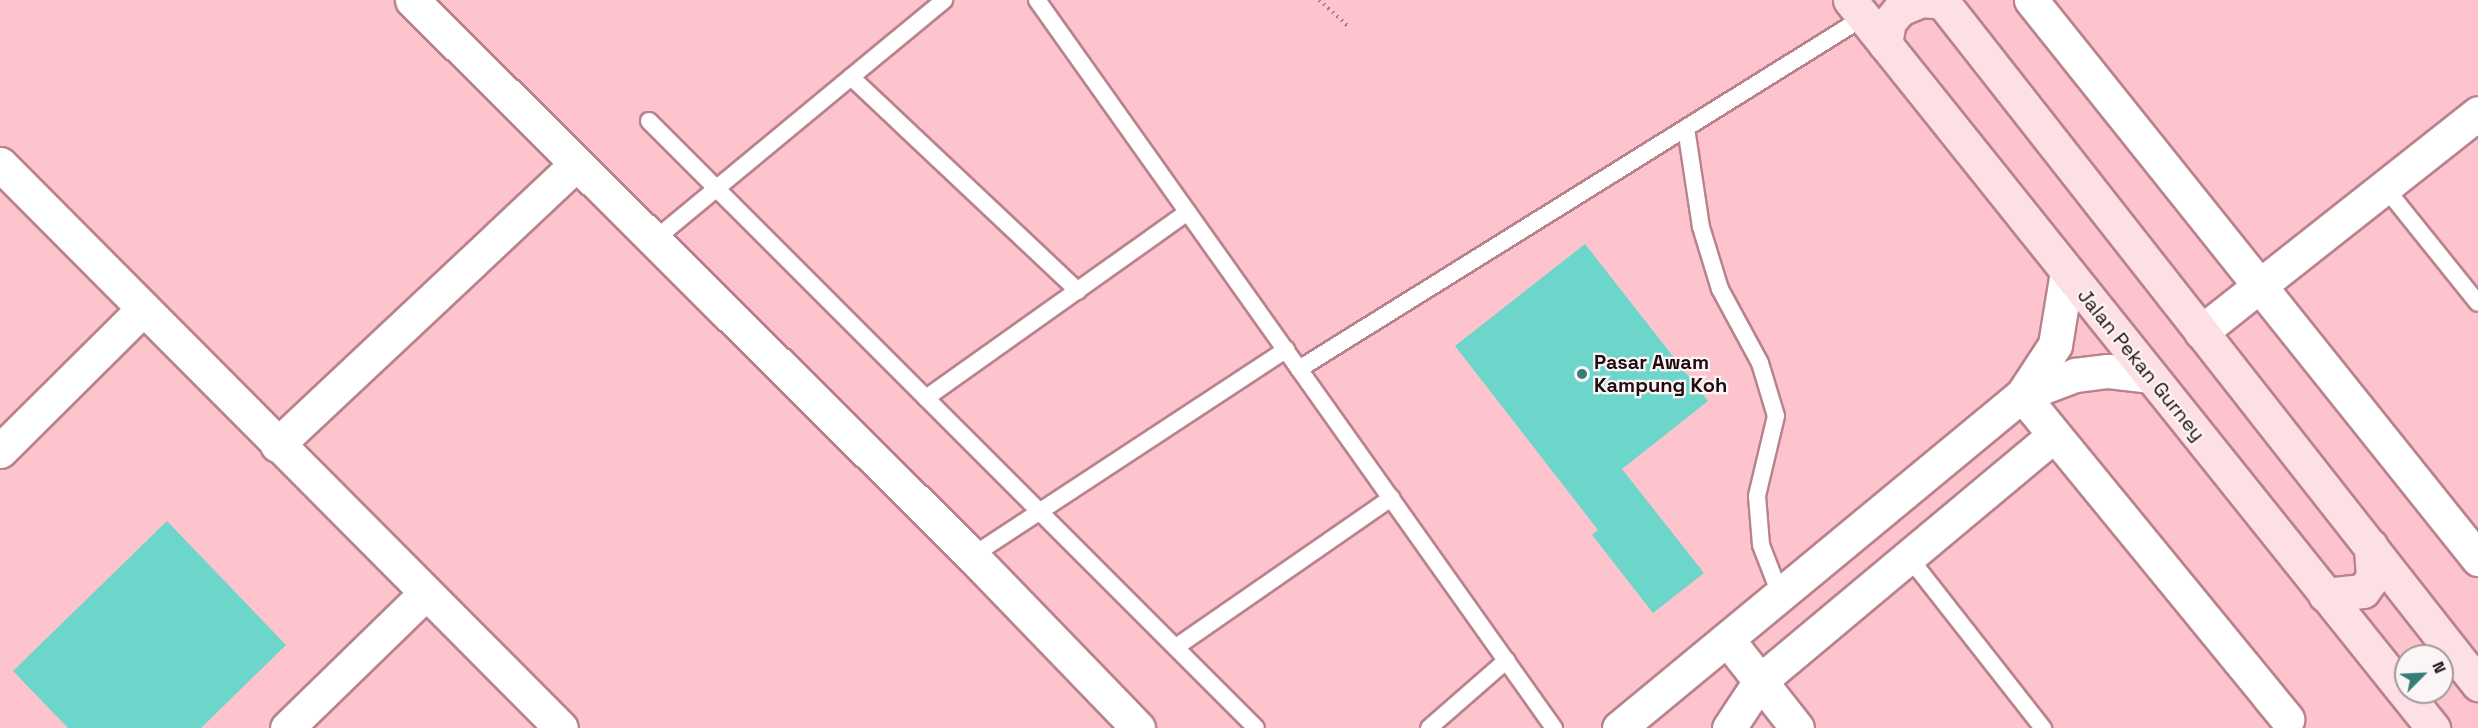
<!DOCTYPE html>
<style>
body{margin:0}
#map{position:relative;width:2478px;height:728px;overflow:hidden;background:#fdc4ce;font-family:"Space Grotesk",sans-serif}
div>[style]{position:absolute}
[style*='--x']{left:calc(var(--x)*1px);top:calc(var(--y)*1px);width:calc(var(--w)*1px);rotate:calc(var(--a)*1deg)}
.building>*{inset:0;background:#6cd6cb}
.path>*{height:4px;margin-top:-2px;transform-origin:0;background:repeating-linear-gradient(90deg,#a47a82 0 1.5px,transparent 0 6px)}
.roads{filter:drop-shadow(2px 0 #b8838d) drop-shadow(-2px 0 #b8838d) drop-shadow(0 2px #b8838d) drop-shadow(0 -2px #b8838d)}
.service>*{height:16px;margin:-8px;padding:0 8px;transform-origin:8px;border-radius:8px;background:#fff}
.minor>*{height:33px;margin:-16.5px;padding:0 16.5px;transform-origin:16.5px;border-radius:16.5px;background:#fff}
.secondary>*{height:33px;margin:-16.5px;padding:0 16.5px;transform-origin:16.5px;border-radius:16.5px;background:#fde0e6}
.dots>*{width:16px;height:16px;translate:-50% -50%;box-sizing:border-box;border:3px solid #fbf5f6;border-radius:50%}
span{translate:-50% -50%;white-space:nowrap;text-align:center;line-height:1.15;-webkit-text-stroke:4.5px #fbf5f6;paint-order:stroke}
.poi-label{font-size:20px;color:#200d11;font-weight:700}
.left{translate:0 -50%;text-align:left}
.street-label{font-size:20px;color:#200d11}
.north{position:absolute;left:2394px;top:644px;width:60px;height:60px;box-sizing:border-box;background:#fbf5f6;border:2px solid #a3989a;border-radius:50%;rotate:66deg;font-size:16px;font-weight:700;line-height:24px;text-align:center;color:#200d11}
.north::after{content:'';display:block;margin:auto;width:21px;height:27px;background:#367d76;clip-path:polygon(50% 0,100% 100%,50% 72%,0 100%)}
</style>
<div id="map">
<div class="building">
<i style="clip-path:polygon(1585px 244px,1708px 401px,1622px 469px,1704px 573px,1653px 613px,1592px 535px,1598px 530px,1455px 346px)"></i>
<i style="clip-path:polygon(167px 521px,286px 645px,201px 728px,68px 728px,13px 671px)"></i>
</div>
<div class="path">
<i style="--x:1319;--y:0;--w:39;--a:42"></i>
</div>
<div class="roads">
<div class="service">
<i style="--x:1037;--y:0;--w:893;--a:54.62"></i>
<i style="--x:851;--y:77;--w:312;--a:43.3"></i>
<i style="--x:649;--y:121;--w:858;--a:45"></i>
<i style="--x:1686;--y:128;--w:100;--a:81.4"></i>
<i style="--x:1701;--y:227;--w:65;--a:73"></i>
<i style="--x:1720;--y:289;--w:84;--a:61.6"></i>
<i style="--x:1760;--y:363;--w:55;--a:73.2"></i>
<i style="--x:1776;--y:416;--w:82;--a:103.4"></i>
<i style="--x:1757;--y:496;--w:49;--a:85.3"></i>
<i style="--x:1761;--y:545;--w:53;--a:68.8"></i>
<i style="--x:2383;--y:185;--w:151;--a:51.2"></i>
<i style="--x:653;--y:241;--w:378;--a:-39.6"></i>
<i style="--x:1299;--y:369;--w:666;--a:-31.92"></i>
<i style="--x:926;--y:398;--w:321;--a:-35.4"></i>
<i style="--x:972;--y:556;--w:376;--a:-33.3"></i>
<i style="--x:1908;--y:556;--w:219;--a:51.9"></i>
<i style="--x:1176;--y:647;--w:262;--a:-34.7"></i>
<i style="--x:1429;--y:728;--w:103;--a:-41.1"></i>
</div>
<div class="minor">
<i style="--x:412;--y:0;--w:789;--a:44.79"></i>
<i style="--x:972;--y:556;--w:239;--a:46"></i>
<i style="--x:2031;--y:0;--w:716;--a:51.35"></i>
<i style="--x:0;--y:164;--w:795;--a:45.15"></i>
<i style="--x:2201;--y:332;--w:353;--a:-38.3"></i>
<i style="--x:2022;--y:395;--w:419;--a:50.7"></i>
<i style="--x:2022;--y:395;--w:60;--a:-56.6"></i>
<i style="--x:2055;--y:345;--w:74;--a:-80.7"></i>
<i style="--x:277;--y:445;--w:410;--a:-43.2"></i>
<i style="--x:0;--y:451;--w:202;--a:-44.8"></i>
<i style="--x:1727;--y:639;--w:113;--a:51.8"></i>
<i style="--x:287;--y:728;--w:192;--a:-44.2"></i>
<i style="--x:1619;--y:728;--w:523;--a:-39.57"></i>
<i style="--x:2022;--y:395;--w:57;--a:-20.7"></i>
<i style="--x:2075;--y:375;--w:33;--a:-7"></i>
<i style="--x:2108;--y:371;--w:42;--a:6.8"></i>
<i style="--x:1729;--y:728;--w:56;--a:-56.6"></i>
<i style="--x:1760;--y:681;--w:381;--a:-39.9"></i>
</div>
<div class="secondary">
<i style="--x:1850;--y:0;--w:933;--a:51.31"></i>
<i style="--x:1941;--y:0;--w:870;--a:51.86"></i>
<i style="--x:1885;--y:44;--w:22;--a:-80"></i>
<i style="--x:1889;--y:22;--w:17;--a:-50"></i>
<i style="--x:1900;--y:9;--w:23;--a:-23"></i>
<i style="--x:1921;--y:0;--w:21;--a:5"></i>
<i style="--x:2325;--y:595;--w:38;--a:-6"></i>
<i style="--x:2363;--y:591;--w:17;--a:-54"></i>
<i style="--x:2373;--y:577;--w:31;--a:-94"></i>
</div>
</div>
<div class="dots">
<i style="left:1582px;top:374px;background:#367d76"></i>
</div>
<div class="poi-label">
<span class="left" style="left:1594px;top:374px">Pasar Awam<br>Kampung Koh</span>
</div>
<div class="street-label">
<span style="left:2141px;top:365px;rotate:51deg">Jalan Pekan Gurney</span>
</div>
<div class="north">N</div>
</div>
